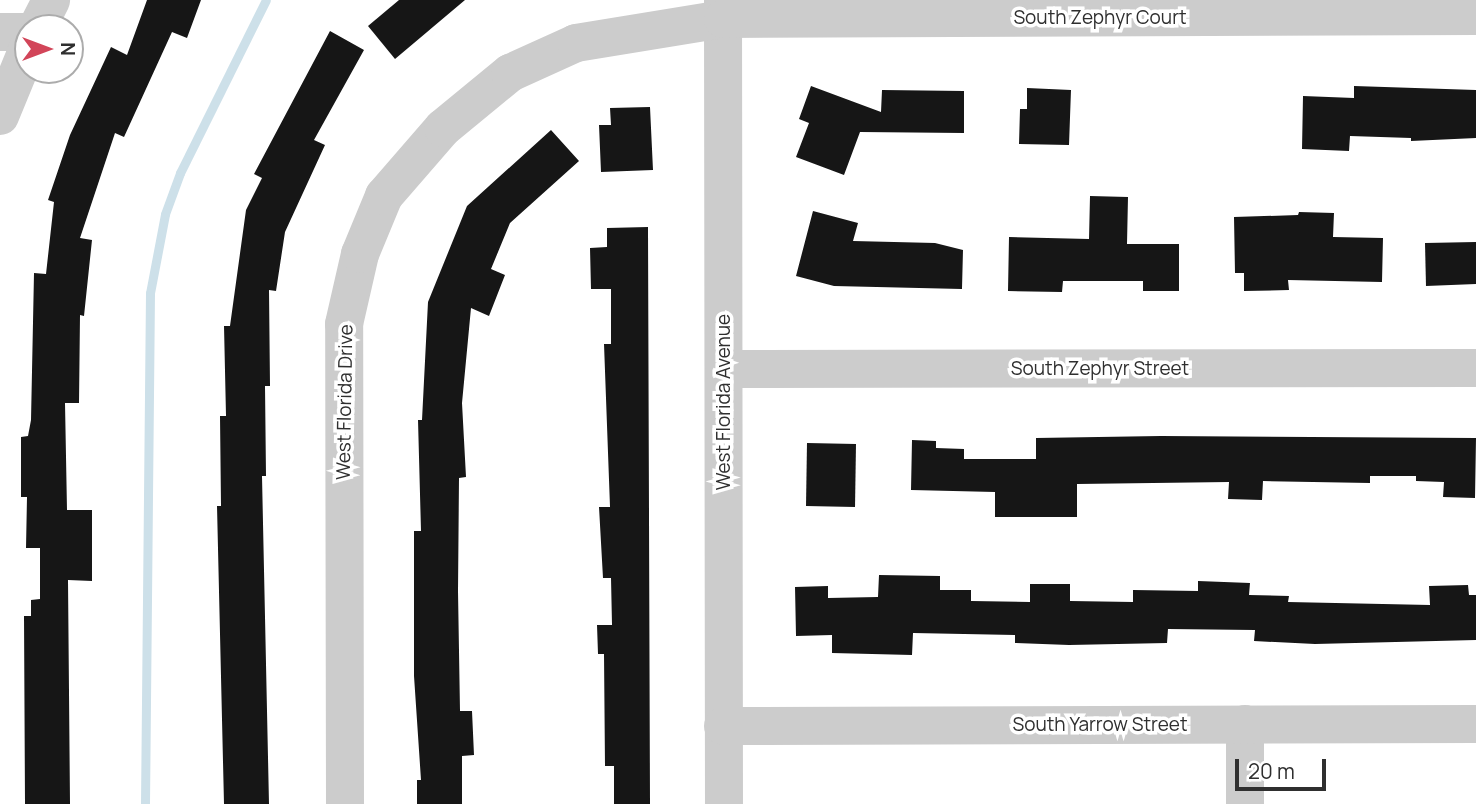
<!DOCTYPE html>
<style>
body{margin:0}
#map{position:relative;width:1476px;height:804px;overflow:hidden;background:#fff;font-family:Manrope,sans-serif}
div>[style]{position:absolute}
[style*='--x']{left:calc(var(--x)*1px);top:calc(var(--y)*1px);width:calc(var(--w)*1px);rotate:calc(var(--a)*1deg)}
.stream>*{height:9px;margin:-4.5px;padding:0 4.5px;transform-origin:4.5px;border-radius:4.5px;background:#cde0e9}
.building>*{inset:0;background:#161616}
.minor>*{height:38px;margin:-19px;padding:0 19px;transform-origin:19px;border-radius:19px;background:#ccc}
span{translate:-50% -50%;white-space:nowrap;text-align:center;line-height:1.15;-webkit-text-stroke:7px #fff;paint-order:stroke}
.street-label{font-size:19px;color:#2f2f2f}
.north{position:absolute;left:14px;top:14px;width:70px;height:70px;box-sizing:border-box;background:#fff;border:2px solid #acacac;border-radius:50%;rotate:90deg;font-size:19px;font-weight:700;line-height:28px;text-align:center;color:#2f2f2f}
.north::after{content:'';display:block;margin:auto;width:24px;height:32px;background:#d24559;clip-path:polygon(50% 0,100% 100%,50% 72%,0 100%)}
.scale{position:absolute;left:1235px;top:759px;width:91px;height:32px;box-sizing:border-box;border:4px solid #2f2f2f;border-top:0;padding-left:9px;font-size:21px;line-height:24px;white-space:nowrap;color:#2f2f2f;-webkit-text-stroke:5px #fff;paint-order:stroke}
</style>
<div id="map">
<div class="stream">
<i style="--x:145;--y:804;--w:511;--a:-89.44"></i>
<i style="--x:150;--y:293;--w:80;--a:-79.2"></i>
<i style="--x:165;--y:214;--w:44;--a:-69.9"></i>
<i style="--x:180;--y:173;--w:193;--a:-63.6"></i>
</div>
<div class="building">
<i style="clip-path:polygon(147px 0,201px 0,187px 38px,172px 32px,124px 137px,115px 133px,80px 238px,92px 240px,84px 316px,80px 315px,79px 403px,65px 403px,67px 510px,92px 510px,92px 581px,68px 580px,70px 804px,25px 804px,24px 616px,31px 616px,31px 600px,40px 599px,40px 548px,26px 548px,27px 497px,21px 497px,21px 437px,28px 436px,31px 420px,34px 273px,46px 274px,54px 202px,48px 200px,70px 135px,111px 47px,127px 55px)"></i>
<i style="clip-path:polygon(399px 0,465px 0,395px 59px,368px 26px)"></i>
<i style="clip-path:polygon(330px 31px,364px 50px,314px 140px,325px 145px,285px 232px,276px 291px,269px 290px,270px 386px,265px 386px,266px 476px,262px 476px,269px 804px,224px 804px,217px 506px,221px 506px,220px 416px,226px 416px,224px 326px,230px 326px,246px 210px,262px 178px,254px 174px)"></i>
<i style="clip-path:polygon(811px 86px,881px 112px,882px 90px,964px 91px,964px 133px,860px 132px,844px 175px,796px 157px,809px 123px,799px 119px)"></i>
<i style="clip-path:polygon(1354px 86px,1476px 90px,1476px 138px,1411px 141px,1411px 138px,1350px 136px,1349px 151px,1302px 149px,1303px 96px,1354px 98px)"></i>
<i style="clip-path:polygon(1027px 88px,1071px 90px,1069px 145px,1019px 144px,1020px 109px,1027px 109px)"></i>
<i style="clip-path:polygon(650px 107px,653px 170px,601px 172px,599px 125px,611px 125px,610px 108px)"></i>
<i style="clip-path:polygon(551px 130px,579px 161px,510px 223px,491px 269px,505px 275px,489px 316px,471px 308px,462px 403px,466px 477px,459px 478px,458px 591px,460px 711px,472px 711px,474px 755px,462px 756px,462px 804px,417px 804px,417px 780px,421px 780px,414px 676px,414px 531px,421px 531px,418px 420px,422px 420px,428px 302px,467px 206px)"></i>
<i style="clip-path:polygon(1090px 196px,1128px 197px,1127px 244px,1179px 244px,1179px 291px,1143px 291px,1143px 281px,1063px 281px,1062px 292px,1008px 291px,1009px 237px,1089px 239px)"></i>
<i style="clip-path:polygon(813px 211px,858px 223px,853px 241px,935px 243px,963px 250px,962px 289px,834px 286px,796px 276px)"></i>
<i style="clip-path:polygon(1299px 212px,1334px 213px,1333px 237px,1383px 238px,1382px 282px,1288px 280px,1289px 290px,1244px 291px,1244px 273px,1235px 273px,1234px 217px,1298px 215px)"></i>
<i style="clip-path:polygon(648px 227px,650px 804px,614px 804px,614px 766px,605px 766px,604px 654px,598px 654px,597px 625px,612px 625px,611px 578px,603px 578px,599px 507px,610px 507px,604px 344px,611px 344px,611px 289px,591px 289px,590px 248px,607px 247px,607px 228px)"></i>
<i style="clip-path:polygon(1476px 242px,1476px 284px,1426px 286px,1425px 243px)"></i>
<i style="clip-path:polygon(1161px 436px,1476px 438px,1475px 498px,1443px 497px,1444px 482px,1416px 481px,1416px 476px,1370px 476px,1370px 483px,1263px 481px,1262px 500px,1228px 499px,1229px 482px,1077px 484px,1077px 517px,995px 517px,995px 492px,911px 490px,912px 440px,936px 441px,936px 448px,964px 449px,964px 459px,1036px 459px,1036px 438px)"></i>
<i style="clip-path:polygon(807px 443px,856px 444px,855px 507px,806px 506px)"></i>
<i style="clip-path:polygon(879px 575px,940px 576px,940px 590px,971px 590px,971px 601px,1030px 602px,1030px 584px,1070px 584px,1070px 601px,1133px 602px,1133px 590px,1198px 591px,1198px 581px,1250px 583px,1249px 595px,1289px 596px,1288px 602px,1430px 605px,1429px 586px,1468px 585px,1469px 595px,1476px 595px,1476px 640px,1315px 644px,1254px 641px,1255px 630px,1168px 629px,1167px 643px,1069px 645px,1015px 643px,1015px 635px,913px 633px,912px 655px,832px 653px,832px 635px,796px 636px,795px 587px,828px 586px,828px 598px,878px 597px)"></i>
</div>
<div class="minor">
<i style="--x:723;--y:0;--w:804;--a:89.93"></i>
<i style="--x:37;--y:28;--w:31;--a:-63"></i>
<i style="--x:0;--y:32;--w:28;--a:0"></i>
<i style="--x:0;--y:116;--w:74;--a:-67.6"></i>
<i style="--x:724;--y:369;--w:752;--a:-0.08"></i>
<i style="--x:1245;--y:724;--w:80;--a:90"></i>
<i style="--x:723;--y:726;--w:753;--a:-0.15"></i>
<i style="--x:345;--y:804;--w:480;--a:-90.1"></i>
<i style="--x:344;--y:324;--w:72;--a:-77.1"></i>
<i style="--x:360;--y:254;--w:63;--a:-67.5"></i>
<i style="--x:384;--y:196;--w:90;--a:-49.1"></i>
<i style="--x:443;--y:128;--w:87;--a:-39.4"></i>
<i style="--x:510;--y:73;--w:72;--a:-24.4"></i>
<i style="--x:576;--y:43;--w:149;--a:-9.3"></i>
<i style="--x:723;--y:19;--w:753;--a:-0.23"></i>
</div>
<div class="street-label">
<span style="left:1100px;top:18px">South Zephyr Court</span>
<span style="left:1100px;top:369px">South Zephyr Street</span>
<span style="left:345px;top:402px;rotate:-89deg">West Florida Drive</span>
<span style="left:724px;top:402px;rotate:-90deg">West Florida Avenue</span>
<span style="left:1100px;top:725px">South Yarrow Street</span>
</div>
<div class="north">N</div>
<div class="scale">20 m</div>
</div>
